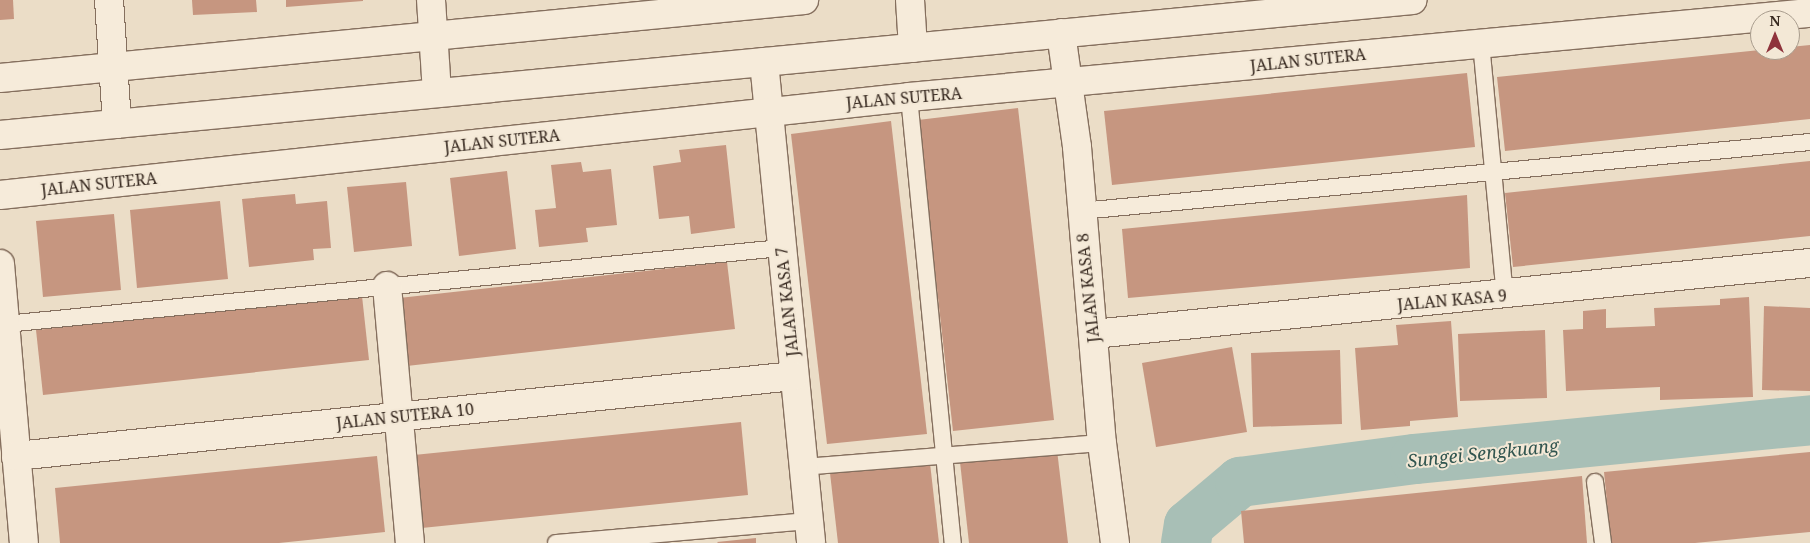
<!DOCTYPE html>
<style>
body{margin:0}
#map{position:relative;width:1810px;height:543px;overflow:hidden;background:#ebddc7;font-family:"Noto Serif",serif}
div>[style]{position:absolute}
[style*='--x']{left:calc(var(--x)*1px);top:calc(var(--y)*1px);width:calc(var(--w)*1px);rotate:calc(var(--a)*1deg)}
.river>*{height:50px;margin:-25px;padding:0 25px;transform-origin:25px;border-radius:25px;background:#a8bfb6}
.building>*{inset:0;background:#c69680}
.roads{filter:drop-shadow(1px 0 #856f5e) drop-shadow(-1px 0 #856f5e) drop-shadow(0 1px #856f5e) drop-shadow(0 -1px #856f5e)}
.lane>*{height:16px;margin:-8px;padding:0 8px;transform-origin:8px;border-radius:8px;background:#f6ebda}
.street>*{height:28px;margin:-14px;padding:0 14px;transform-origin:14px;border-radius:14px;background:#f6ebda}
.secondary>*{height:28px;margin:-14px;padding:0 14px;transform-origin:14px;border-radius:14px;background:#f6ebda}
span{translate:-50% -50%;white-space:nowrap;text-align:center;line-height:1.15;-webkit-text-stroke:4px #f3e8d6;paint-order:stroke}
.street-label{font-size:16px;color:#372920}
.water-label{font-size:18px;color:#31554f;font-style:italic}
.north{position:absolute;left:1750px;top:10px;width:50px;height:50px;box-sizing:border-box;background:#f3e8d6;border:1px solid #a89c8d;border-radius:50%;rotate:0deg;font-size:14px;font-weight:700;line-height:20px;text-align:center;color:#372920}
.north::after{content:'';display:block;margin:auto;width:18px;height:22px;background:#8f333c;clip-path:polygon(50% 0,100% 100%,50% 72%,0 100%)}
</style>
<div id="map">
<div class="river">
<i style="--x:1186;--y:543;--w:18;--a:-81"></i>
<i style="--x:1189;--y:525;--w:67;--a:-40.1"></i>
<i style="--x:1240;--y:482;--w:177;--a:-7.5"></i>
<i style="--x:1415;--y:459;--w:397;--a:-5.6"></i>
</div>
<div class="building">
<i style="clip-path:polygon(0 0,13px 0,14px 19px,0 20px)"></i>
<i style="clip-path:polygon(192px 0,256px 0,257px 12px,193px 15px)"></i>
<i style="clip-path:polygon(286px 0,363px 0,363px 1px,286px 7px)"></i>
<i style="clip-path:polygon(1810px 45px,1810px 119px,1505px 151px,1497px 77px,1760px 50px,1790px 50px,1790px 47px)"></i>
<i style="clip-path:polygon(1467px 73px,1475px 147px,1112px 185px,1104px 111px)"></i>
<i style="clip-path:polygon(1018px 108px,1054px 420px,953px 431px,918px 120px)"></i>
<i style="clip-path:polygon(891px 121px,927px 434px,827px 444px,791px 134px)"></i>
<i style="clip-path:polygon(726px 145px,735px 228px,691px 234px,689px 216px,659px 219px,653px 166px,681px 162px,679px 150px)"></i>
<i style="clip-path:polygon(1810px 161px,1810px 236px,1513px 267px,1505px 193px)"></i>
<i style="clip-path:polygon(581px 162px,583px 172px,611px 169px,617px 225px,586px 228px,588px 242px,539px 247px,535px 210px,556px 208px,551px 165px)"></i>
<i style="clip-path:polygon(507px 171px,516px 249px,459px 256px,450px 178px)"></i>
<i style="clip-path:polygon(406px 182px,412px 246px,354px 252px,347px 187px)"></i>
<i style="clip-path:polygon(295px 194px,296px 204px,327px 201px,331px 248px,313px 249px,314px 260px,249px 267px,242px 199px)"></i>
<i style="clip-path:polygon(1467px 195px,1470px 268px,1128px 298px,1122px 229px)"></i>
<i style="clip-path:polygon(220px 201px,228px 279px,137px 288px,130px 210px)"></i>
<i style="clip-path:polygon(114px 214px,121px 290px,43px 297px,36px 221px)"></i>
<i style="clip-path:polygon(727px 262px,735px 329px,398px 367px,390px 299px)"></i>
<i style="clip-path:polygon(362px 296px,369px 360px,43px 395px,36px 330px)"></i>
<i style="clip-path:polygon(1749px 297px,1753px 397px,1660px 400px,1660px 387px,1566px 391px,1563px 330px,1583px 329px,1583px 311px,1606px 309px,1606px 328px,1655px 326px,1654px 308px,1720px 305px,1720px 299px)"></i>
<i style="clip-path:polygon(1764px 306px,1810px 308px,1810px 391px,1762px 390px)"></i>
<i style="clip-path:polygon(1451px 321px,1458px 417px,1410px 421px,1410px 426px,1361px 430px,1355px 348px,1398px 345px,1396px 325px)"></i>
<i style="clip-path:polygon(1545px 330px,1547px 398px,1460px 401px,1458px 334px)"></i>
<i style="clip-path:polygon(1232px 347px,1247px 432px,1156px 447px,1142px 363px)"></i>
<i style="clip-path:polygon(1340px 350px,1342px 424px,1253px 427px,1251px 353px)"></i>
<i style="clip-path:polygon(741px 422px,748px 495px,412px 529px,404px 456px)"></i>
<i style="clip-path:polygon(1057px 450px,1068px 543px,969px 543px,960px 462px)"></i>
<i style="clip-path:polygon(1810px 452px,1810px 532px,1695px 543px,1611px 543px,1604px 472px)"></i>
<i style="clip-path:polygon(377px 456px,385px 532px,279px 543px,60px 543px,55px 488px)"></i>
<i style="clip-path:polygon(930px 463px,939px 543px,838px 543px,830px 473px)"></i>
<i style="clip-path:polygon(1582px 476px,1587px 543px,1244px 543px,1241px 511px)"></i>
<i style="clip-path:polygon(756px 538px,756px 543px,718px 543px,717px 542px)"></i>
</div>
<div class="roads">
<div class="lane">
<i style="--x:1481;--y:43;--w:253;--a:84.6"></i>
<i style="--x:909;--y:97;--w:448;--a:84.4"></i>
<i style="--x:1081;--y:211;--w:732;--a:-5.41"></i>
<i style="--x:5;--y:324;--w:781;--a:-5.59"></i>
<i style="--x:803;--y:467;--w:300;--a:-4.6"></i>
<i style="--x:1595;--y:482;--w:62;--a:82.5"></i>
<i style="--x:556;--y:543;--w:254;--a:-5"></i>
</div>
<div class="street">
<i style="--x:109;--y:0;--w:124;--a:86.3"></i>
<i style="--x:431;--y:0;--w:93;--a:86.3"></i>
<i style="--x:910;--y:0;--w:48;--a:86.4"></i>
<i style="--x:1061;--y:33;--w:115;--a:82"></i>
<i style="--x:1077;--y:147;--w:297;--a:85.2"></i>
<i style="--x:1102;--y:443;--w:101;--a:82.6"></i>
<i style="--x:764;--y:62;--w:483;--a:84.4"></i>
<i style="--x:0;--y:78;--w:808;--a:-5.54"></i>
<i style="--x:0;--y:195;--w:914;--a:-6.15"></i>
<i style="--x:909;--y:97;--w:905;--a:-5.33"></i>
<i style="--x:0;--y:264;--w:280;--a:85.1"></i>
<i style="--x:387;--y:286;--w:258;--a:84.9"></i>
<i style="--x:1093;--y:334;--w:721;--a:-5.66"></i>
<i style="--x:16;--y:456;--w:782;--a:-5.87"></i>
</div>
<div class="secondary">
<i style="--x:0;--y:135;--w:1419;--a:-5.46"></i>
</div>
</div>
<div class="street-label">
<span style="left:1308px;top:60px;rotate:-6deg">JALAN SUTERA</span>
<span style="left:904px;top:98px;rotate:-5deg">JALAN SUTERA</span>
<span style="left:502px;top:141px;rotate:-6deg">JALAN SUTERA</span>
<span style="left:99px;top:184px;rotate:-6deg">JALAN SUTERA</span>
<span style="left:1088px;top:288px;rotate:-96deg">JALAN KASA 8</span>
<span style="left:1452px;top:300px;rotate:-5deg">JALAN KASA 9</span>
<span style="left:787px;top:302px;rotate:-96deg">JALAN KASA 7</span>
<span style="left:405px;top:416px;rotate:-6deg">JALAN SUTERA 10</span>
</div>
<div class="water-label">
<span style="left:1483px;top:453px;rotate:-6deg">Sungei Sengkuang</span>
</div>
<div class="north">N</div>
</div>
